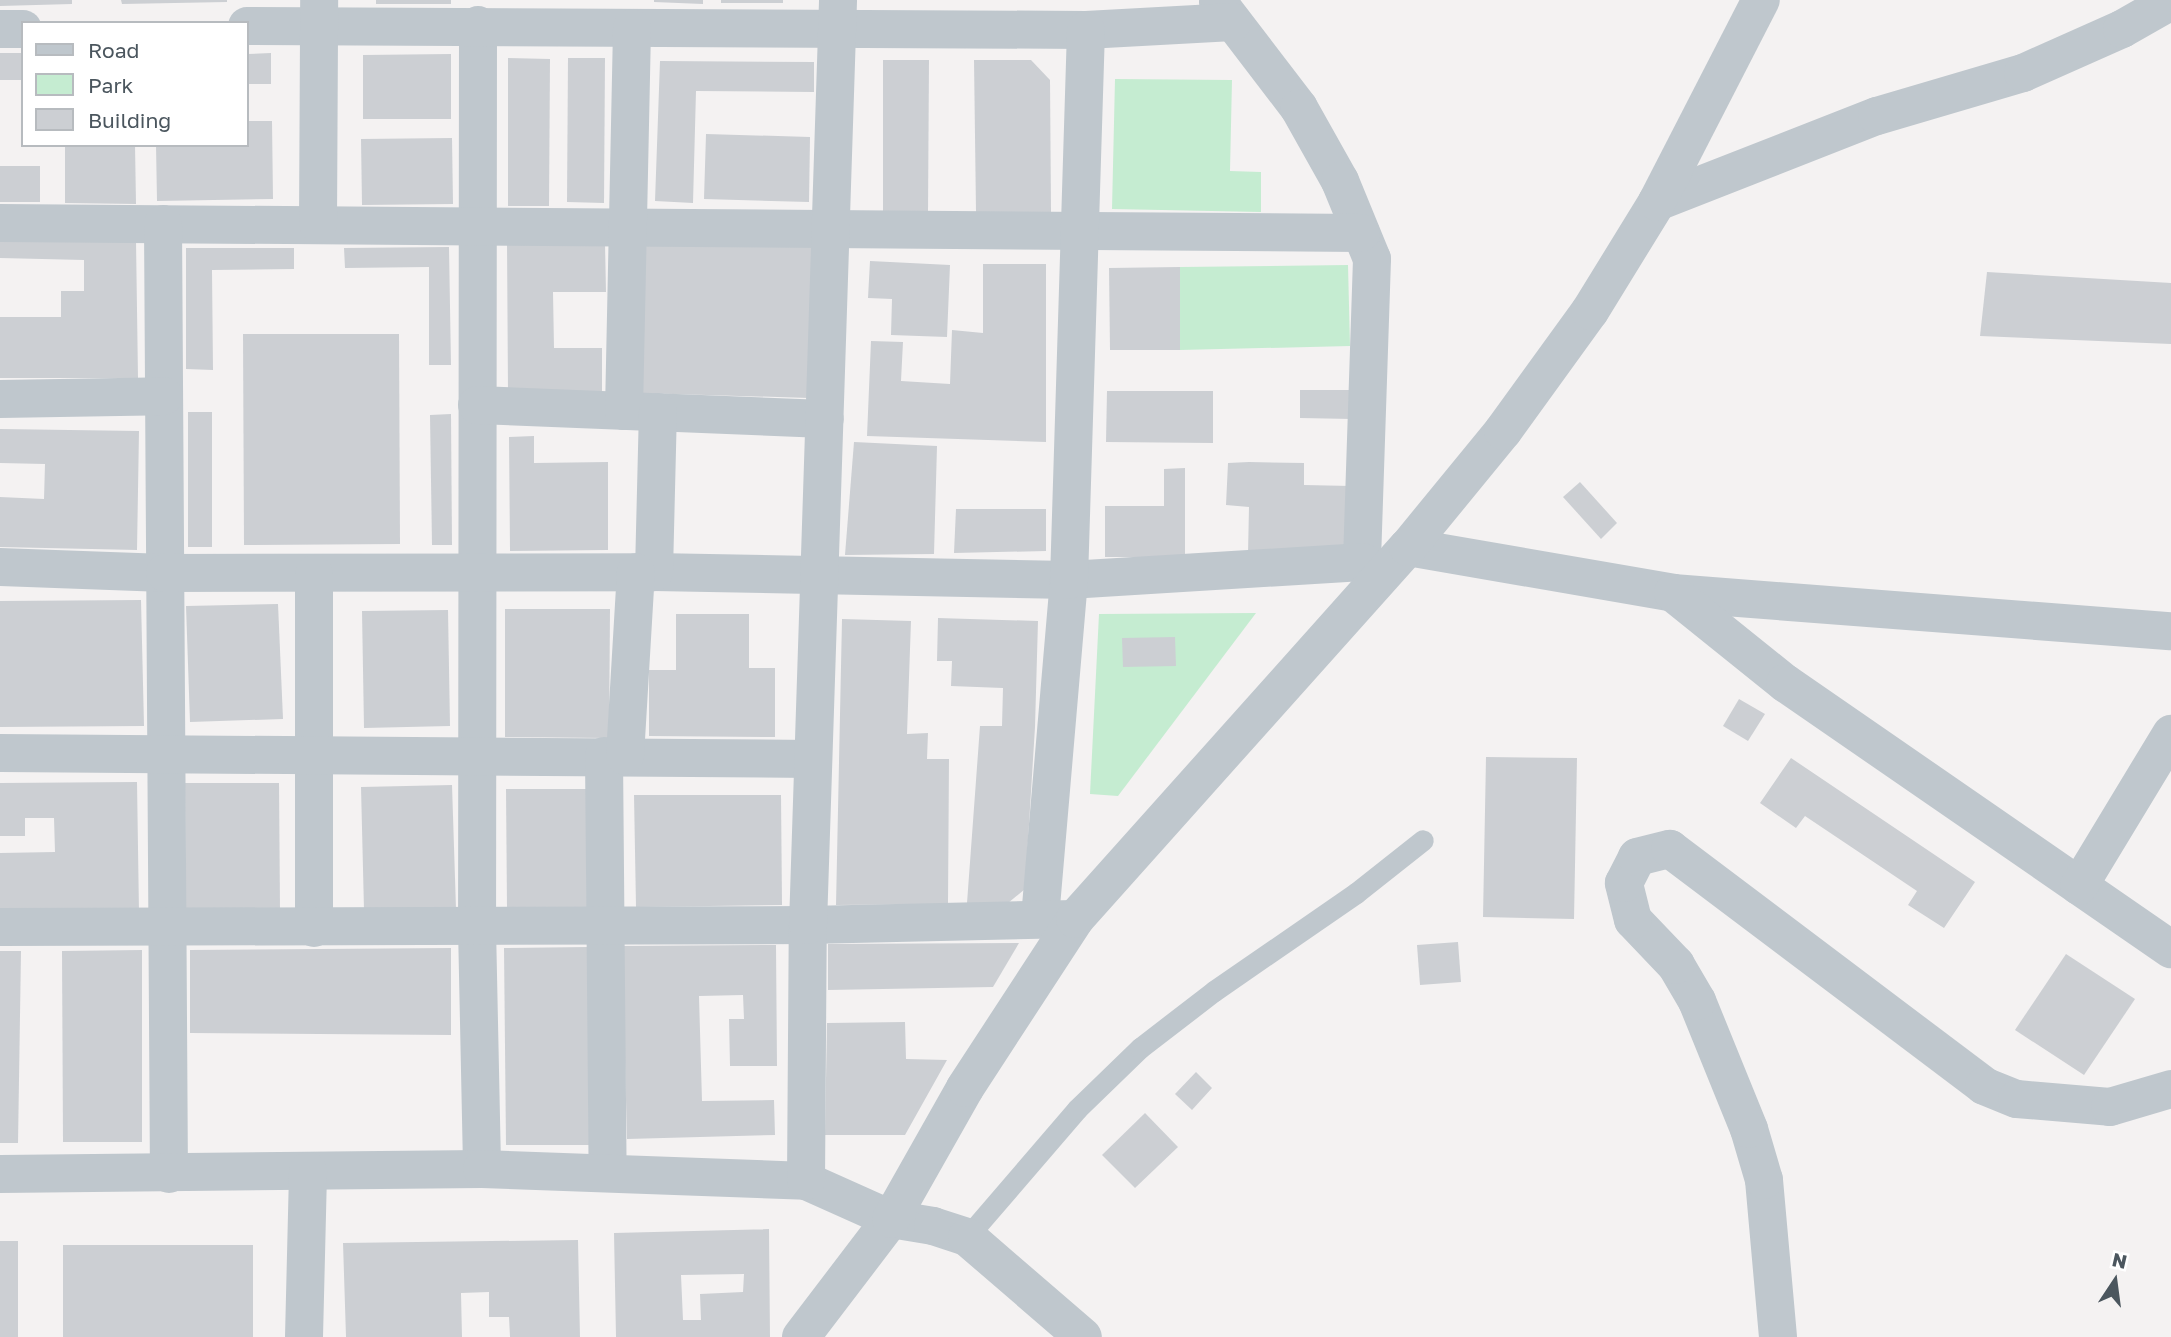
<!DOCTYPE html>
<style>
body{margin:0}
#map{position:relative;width:2171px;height:1337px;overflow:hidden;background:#f4f2f2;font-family:"Golos Text",sans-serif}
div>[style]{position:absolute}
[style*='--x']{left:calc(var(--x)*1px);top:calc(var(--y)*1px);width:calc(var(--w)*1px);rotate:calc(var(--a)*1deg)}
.green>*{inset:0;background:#c5ecd1}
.building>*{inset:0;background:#cccfd3}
.lane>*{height:21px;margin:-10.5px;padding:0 10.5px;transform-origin:10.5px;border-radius:10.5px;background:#bfc7cd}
.street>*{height:38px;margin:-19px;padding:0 19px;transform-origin:19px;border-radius:19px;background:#bfc7cd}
span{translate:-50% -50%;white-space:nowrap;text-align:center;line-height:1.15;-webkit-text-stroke:5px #fff;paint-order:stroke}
.legend{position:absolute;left:21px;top:21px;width:228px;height:126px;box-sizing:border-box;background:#fff;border:2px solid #b7bbbf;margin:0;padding:9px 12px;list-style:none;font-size:21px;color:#4b565e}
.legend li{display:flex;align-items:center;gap:14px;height:35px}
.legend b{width:35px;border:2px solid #b7bbbf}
.north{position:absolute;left:2080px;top:1246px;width:70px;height:70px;-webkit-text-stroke:5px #fff;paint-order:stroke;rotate:13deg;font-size:19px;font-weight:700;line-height:28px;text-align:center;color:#4b565e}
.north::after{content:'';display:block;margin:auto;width:24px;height:32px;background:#4b565e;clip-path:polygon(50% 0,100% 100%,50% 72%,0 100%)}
</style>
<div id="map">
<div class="green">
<i style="clip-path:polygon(1115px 79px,1232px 80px,1230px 171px,1261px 172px,1261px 212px,1112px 209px)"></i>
<i style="clip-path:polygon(1348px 265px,1350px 346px,1180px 350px,1180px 267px)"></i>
<i style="clip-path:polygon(1256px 613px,1118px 796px,1090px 794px,1099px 614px)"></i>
</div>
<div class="building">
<i style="clip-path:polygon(0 0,72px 0,72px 4px,0 6px)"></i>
<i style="clip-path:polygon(121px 0,227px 0,227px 2px,122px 4px)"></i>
<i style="clip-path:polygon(376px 0,451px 0,451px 4px,376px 4px)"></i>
<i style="clip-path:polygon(654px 0,703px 0,703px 4px,654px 2px)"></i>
<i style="clip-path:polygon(721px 0,783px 0,783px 3px,721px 3px)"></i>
<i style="clip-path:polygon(0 53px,23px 53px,23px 80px,0 80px)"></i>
<i style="clip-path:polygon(271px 53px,271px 84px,247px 84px,247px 54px)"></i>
<i style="clip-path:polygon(451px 54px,451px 119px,363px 119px,363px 55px)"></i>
<i style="clip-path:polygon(508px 58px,550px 59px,549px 206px,508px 206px)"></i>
<i style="clip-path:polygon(568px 58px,605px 58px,604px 203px,567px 202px)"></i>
<i style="clip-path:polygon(883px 60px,929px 60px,928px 212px,883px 213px)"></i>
<i style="clip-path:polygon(974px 60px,1031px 60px,1050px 80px,1051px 212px,976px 212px)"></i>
<i style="clip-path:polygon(660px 61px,814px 62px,814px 92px,696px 91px,693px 203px,655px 201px)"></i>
<i style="clip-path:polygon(247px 121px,272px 121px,273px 199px,157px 201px,156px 145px,247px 145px)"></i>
<i style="clip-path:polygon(706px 134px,810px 137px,809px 202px,704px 199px)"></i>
<i style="clip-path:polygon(452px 138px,453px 204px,362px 205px,361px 139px)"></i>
<i style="clip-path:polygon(65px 145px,135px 145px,136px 204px,65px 203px)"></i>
<i style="clip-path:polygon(0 166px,40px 166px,40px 202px,0 202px)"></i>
<i style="clip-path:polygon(0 239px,136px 240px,138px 378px,0 378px,0 317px,61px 317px,61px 291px,84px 291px,84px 260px,0 258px)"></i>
<i style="clip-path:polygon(507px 242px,605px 243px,606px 292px,553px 292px,554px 348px,602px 348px,602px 392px,508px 393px)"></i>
<i style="clip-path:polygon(642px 244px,814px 244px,809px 398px,640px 393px)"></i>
<i style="clip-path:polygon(449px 247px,451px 365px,429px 365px,429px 267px,345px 268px,344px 248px)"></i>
<i style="clip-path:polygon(186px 248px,294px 248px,294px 269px,212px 270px,213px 370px,186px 369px)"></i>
<i style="clip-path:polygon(870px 261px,950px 265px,947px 337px,891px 335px,892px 299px,868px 298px)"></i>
<i style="clip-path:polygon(983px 264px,1046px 264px,1046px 442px,867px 436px,871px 341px,903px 342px,901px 381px,950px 384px,952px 330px,983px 333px)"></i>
<i style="clip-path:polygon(1180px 267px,1180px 350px,1110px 350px,1109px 268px)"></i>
<i style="clip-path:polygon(1987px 272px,2171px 283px,2171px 344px,1980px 336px)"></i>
<i style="clip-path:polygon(243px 334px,399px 334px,400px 544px,244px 545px)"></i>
<i style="clip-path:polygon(1300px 390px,1352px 390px,1352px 419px,1300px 418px)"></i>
<i style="clip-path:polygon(1107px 391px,1213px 391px,1213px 443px,1106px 442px)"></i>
<i style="clip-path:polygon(188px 412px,212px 412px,212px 547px,188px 547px)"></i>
<i style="clip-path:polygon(451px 414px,452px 545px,432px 545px,430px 415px)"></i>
<i style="clip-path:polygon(0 429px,139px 431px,137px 550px,0 547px,0 497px,44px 499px,45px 464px,0 463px)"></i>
<i style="clip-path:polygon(534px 436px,534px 463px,608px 462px,608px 550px,510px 551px,509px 437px)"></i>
<i style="clip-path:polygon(854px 442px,937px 446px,934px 554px,845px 555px)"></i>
<i style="clip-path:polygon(1249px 462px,1304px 463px,1304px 485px,1351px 486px,1351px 555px,1248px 554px,1249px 507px,1226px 505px,1228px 463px)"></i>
<i style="clip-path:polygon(1185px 468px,1185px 557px,1105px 557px,1105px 506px,1164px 506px,1164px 469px)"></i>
<i style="clip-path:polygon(1580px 482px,1617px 523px,1601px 539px,1563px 497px)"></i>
<i style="clip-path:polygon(956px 509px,1046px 509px,1046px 551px,954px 553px)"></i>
<i style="clip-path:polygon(141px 600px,144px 726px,0 727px,0 601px)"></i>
<i style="clip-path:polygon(278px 604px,283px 719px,190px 722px,186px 606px)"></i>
<i style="clip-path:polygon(505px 609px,610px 609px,609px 738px,505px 737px)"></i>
<i style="clip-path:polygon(448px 610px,450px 726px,364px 728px,362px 611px)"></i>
<i style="clip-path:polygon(676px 614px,749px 614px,749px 668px,775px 668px,775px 737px,649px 736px,649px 670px,676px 670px)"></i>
<i style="clip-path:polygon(938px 618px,1038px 621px,1035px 727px,1025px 889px,1008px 903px,967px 903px,980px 726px,1002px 726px,1003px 688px,951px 686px,952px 661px,937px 661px)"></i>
<i style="clip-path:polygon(842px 619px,911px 621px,907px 734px,928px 733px,927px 759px,949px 759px,948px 904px,836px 905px)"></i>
<i style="clip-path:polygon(1175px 637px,1176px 666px,1123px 667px,1122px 638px)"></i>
<i style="clip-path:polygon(1739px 699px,1765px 714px,1748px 741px,1723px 726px)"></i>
<i style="clip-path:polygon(1486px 757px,1577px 758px,1574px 919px,1483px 917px)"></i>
<i style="clip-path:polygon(1791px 758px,1975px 882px,1944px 928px,1908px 905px,1917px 891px,1805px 816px,1796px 828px,1760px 803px)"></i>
<i style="clip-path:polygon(137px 782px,139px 913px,0 914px,0 853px,55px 852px,54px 818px,25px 818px,25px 836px,0 836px,0 783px)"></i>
<i style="clip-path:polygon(185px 783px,279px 783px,280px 911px,186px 912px)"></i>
<i style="clip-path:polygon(452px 785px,456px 909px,364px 910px,361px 787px)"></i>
<i style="clip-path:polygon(506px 789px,586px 789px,587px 907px,507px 908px)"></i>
<i style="clip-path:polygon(634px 795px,781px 795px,782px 905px,636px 907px)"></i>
<i style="clip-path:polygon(1458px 942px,1461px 982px,1420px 985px,1417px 945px)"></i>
<i style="clip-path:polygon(1019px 943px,993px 987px,828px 990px,828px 944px)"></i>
<i style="clip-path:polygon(776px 945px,777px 1066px,730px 1066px,729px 1019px,744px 1019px,743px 995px,699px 996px,702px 1101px,774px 1100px,775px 1135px,627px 1139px,622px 946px)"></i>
<i style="clip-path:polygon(588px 947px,589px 1145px,506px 1145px,504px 948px)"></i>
<i style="clip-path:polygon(451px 948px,451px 1035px,190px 1033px,190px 950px)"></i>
<i style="clip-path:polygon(142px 950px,142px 1142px,63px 1142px,62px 951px)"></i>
<i style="clip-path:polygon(0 951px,21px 951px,18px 1143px,0 1143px)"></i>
<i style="clip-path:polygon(2066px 954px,2135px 999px,2084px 1075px,2015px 1030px)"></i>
<i style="clip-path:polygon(905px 1022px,906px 1059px,947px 1060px,905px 1135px,825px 1135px,827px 1023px)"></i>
<i style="clip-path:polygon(1196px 1072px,1212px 1088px,1192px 1110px,1175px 1094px)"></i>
<i style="clip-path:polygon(1145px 1113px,1178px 1147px,1135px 1188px,1102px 1155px)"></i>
<i style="clip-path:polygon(evenodd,769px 1229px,770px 1337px,616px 1337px,614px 1233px,769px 1229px,744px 1274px,743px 1292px,700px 1294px,701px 1320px,683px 1320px,681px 1275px,744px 1274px)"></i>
<i style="clip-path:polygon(578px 1240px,580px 1337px,510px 1337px,509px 1317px,489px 1317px,489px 1292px,461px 1293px,462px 1337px,346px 1337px,343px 1243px)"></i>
<i style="clip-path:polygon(0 1241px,18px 1241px,18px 1337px,0 1337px)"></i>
<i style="clip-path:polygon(63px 1245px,253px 1245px,253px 1337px,63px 1337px)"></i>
</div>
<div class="lane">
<i style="--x:967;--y:1237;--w:169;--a:-49.3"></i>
<i style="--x:1077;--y:1109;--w:88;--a:-44.1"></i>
<i style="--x:1140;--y:1048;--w:93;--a:-37.6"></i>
<i style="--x:1214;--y:991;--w:173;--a:-34.6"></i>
<i style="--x:1356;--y:893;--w:85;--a:-38.3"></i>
</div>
<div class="street">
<i style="--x:1218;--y:2;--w:133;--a:52.6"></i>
<i style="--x:1299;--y:108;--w:84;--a:60.7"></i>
<i style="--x:1340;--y:181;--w:84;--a:67.7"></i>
<i style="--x:1372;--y:259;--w:303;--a:91.9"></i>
<i style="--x:1362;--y:562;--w:24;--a:54"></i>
<i style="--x:478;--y:25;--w:902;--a:90.06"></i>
<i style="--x:477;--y:927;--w:242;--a:88.8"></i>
<i style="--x:247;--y:26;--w:839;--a:0.27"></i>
<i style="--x:1086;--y:30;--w:147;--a:-3.1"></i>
<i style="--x:0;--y:29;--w:23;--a:0"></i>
<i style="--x:1657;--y:202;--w:236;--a:-21.4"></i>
<i style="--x:1877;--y:116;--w:152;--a:-16.4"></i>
<i style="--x:2023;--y:73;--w:108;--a:-24"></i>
<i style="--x:2122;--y:29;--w:56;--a:-29.7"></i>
<i style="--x:0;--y:223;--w:1361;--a:0.42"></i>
<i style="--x:163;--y:224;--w:950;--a:89.64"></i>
<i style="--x:318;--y:224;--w:224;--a:-89.7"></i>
<i style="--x:0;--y:399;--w:164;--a:-1"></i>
<i style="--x:477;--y:405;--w:348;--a:2.3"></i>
<i style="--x:624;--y:411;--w:383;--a:-88.8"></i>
<i style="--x:1408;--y:547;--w:269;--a:9.8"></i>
<i style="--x:1673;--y:593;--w:499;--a:4.4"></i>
<i style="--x:0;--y:567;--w:165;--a:2.1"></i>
<i style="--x:165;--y:573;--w:489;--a:-0.1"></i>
<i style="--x:654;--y:572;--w:415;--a:1.1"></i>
<i style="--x:1069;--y:580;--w:294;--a:-3.5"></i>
<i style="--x:654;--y:572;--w:160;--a:-88.6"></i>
<i style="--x:314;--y:574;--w:354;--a:90"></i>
<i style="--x:1673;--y:593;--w:144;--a:38.8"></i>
<i style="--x:1785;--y:683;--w:469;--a:34.6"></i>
<i style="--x:0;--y:753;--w:813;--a:0.42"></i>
<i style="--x:604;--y:756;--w:417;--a:89.5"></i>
<i style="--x:625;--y:756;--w:184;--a:-86.6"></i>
<i style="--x:2079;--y:886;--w:178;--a:-58.8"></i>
<i style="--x:1040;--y:918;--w:339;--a:-85.1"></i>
<i style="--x:1069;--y:580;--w:550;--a:-88.23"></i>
<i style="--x:0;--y:927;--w:808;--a:-0.14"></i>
<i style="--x:808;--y:925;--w:267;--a:-1.3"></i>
<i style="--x:0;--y:1174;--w:482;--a:-0.6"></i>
<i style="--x:482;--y:1169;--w:324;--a:2.1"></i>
<i style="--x:806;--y:1181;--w:93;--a:24.1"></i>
<i style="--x:891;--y:1219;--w:43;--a:9.5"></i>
<i style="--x:933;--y:1226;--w:36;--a:18"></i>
<i style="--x:967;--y:1237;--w:153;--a:40.8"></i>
<i style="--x:806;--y:1181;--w:256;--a:-89.6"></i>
<i style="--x:808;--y:925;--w:925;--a:-88.14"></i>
<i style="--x:304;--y:1337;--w:166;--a:-88.6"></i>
<i style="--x:801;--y:1337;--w:148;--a:-52.7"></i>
<i style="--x:891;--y:1219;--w:150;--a:-60.5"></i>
<i style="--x:965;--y:1088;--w:202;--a:-56.9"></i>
<i style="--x:1075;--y:919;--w:499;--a:-48.2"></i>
<i style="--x:1408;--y:547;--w:150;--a:-50.7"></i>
<i style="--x:1503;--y:431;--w:148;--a:-54.1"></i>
<i style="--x:1590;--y:311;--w:128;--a:-58.4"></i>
<i style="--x:1657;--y:202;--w:227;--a:-62.8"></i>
<i style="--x:1778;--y:1337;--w:158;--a:-95.1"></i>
<i style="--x:1764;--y:1180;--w:53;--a:-106.4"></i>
<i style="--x:1749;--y:1129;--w:138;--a:-112.1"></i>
<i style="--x:1697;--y:1001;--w:42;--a:-120.3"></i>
<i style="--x:1676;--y:965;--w:62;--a:-133.7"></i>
<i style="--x:1633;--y:920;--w:38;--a:-104"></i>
<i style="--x:1624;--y:883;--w:29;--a:-63"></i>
<i style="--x:1637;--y:857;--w:34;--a:-14"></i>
<i style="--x:1670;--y:849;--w:393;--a:37"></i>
<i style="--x:1984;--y:1086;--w:35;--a:22"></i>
<i style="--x:2017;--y:1099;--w:93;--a:4.9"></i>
<i style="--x:2110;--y:1107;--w:64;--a:-16.4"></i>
</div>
<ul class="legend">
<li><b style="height:9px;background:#bfc7cd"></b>Road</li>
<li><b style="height:19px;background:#c5ecd1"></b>Park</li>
<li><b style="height:19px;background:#cccfd3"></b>Building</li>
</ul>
<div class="north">N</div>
</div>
